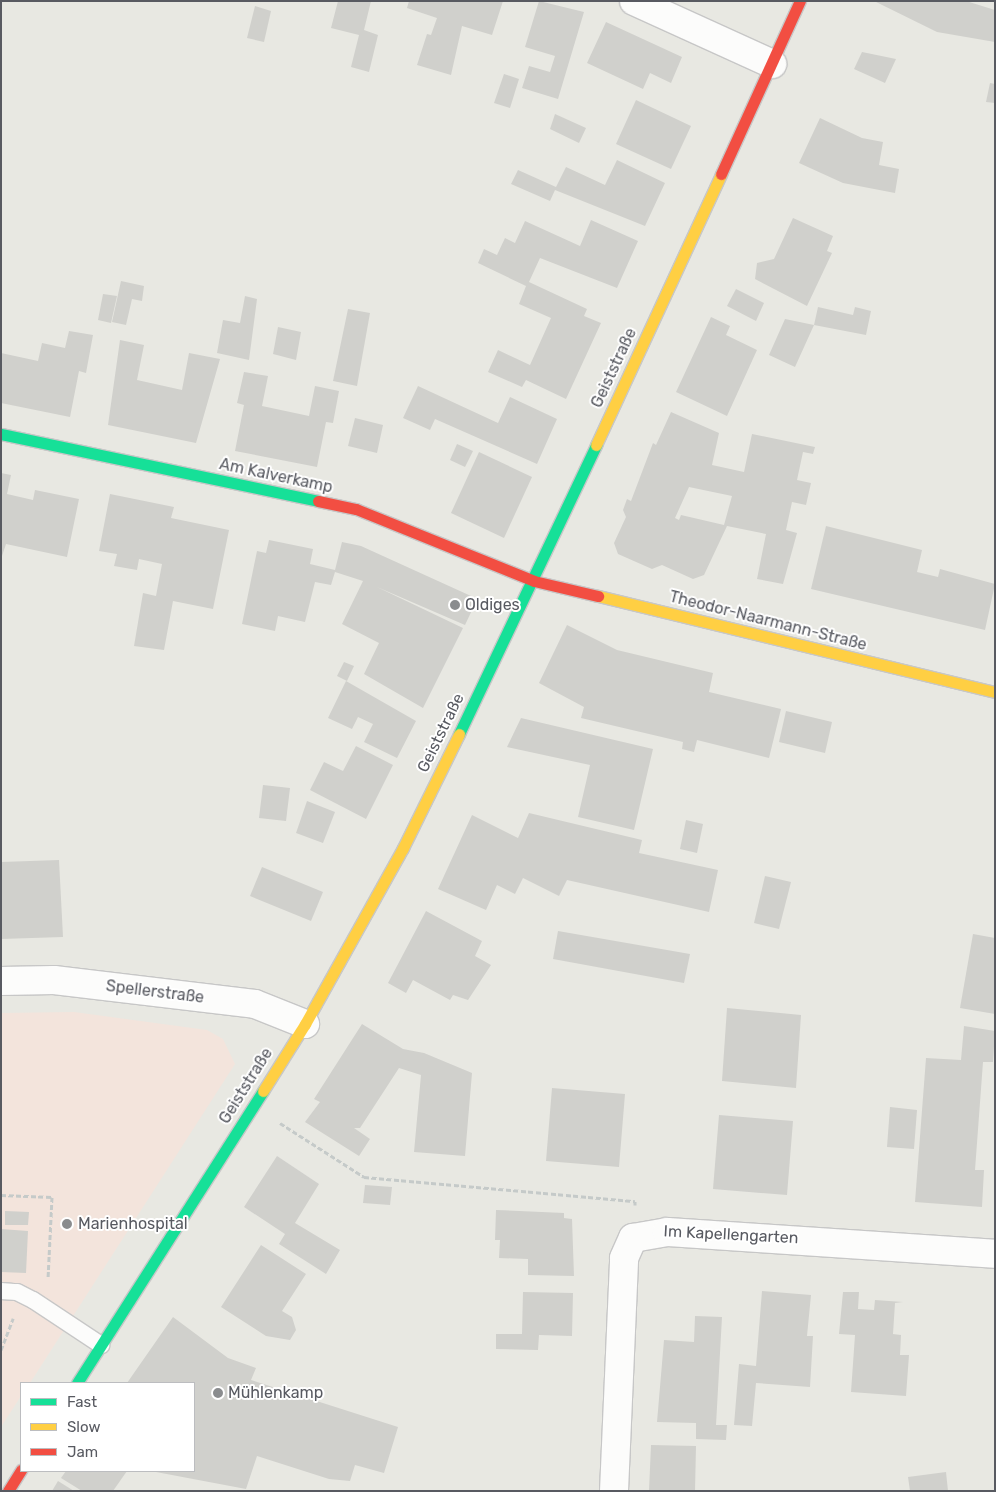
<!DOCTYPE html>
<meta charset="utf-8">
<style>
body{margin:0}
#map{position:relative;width:996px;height:1492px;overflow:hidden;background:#e8e8e2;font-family:Rubik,sans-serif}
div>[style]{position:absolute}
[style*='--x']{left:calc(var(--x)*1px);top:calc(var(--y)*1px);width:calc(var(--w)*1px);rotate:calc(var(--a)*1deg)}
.medical>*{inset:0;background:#f3e4dc}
.building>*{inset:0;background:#d0d0cc}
.path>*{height:3px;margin-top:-1.5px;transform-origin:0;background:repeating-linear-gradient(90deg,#c5cac9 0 5px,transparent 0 7.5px)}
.roads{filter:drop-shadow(1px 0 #c7c7c7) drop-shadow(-1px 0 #c7c7c7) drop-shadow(0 1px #c7c7c7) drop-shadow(0 -1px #c7c7c7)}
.lane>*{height:16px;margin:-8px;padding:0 8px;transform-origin:8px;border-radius:8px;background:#fcfcfb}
.street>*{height:28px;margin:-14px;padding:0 14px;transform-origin:14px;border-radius:14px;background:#fcfcfb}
.fast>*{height:11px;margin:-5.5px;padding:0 5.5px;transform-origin:5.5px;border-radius:5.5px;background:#16e098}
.slow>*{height:11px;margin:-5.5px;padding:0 5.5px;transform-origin:5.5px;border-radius:5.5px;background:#ffcf43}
.jam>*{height:11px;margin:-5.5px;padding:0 5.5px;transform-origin:5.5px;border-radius:5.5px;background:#f24e42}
.dots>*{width:14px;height:14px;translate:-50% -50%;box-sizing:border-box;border:2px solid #fff;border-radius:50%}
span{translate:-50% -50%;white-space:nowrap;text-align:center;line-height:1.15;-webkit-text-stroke:4px #fff;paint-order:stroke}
.street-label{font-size:16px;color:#585a61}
.poi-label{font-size:16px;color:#585a61}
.left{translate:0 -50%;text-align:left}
.frame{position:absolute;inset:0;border:2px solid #585a61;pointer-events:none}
.legend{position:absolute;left:20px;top:1382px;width:175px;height:90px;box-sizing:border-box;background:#fff;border:1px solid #bcbdc0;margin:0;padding:6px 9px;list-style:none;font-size:15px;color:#585a61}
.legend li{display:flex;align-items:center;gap:10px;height:25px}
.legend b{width:25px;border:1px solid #bcbdc0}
</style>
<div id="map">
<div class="medical">
<i style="clip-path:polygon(74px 1012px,207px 1030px,223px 1039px,235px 1064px,30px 1383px,21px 1383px,21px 1396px,1px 1427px,1px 1013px)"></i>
</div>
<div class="building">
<i style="clip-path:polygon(338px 1px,371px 1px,364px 30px,378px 35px,369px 72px,351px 67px,359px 35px,331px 28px)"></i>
<i style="clip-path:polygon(409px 1px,503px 1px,492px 35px,462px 26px,451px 75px,417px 65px,427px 34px,431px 35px,437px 18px,407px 8px)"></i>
<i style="clip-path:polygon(539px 1px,584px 12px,558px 99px,522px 88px,529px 66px,550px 72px,555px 56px,525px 47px)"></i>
<i style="clip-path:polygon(874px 1px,966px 1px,995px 10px,995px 42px,937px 32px)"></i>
<i style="clip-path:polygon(255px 6px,271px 11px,264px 42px,247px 38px)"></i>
<i style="clip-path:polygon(606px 22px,682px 57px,671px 83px,650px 73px,643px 89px,587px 63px)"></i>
<i style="clip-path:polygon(862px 52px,896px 59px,885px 83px,854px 69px)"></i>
<i style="clip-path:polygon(504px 74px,519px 79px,510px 108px,494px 103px)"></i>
<i style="clip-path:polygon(990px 83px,995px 84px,995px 103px,986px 102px)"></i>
<i style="clip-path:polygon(636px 100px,691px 126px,671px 169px,616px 144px)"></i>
<i style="clip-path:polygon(555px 114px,586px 128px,579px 143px,550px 129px)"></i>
<i style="clip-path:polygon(820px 118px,862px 138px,883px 142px,879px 165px,899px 169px,895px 193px,843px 183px,799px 163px)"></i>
<i style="clip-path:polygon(617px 160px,665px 183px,645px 226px,555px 190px,550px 201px,511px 184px,518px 170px,556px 187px,566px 167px,605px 185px)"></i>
<i style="clip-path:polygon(793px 218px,833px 236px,827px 251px,832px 253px,807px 306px,755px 279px,757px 263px,774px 259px)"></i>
<i style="clip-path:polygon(591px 220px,638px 241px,617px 288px,540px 258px,529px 282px,587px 309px,584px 316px,601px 323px,566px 399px,526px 380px,522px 387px,488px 372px,498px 350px,530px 365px,551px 318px,519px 304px,526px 286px,478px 263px,484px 249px,497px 255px,505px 238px,515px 243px,525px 221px,580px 246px)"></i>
<i style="clip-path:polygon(121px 281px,144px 286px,142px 301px,132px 299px,126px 325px,112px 322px)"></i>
<i style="clip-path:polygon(736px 289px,764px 303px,756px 321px,727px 306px)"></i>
<i style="clip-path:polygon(103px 294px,117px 296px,111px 323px,98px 320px)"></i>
<i style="clip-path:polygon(245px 296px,257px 299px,249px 360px,217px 353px,223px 320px,240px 323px)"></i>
<i style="clip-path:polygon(818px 307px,853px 315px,855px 307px,871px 311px,866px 335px,814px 325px,795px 367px,769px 355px,785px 319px,814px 325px)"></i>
<i style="clip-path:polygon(348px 309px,370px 313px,357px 386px,333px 381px)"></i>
<i style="clip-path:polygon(711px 317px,730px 326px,726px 335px,757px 350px,727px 416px,676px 392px)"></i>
<i style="clip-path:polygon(278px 327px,301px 332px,296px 360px,273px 354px)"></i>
<i style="clip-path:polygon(69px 331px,93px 335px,86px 373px,79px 371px,70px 417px,1px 403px,1px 353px,38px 361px,42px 343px,65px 348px)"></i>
<i style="clip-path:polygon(120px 340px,144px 345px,137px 380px,182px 390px,189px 353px,220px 359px,196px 443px,108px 425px)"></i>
<i style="clip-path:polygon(244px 372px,268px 376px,262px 406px,309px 416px,315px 386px,339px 391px,333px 423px,326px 422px,317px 467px,235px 451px,244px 405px,237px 403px)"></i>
<i style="clip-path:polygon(418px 386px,498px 423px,510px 397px,557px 419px,537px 464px,435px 419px,430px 430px,403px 418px)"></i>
<i style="clip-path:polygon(evenodd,671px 412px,719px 433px,712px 465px,744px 472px,752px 434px,815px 447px,813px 454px,803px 452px,797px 480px,811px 483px,806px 505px,792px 502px,786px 530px,797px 533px,783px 584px,757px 579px,766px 534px,727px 526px,704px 575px,693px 579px,662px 565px,652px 569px,618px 554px,614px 543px,626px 517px,623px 510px,627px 499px,631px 501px,653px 443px,656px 445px,671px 412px,689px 487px,732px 496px,724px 525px,681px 515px,679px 520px,675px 518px,689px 487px)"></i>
<i style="clip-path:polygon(355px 418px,383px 425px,377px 453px,348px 446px)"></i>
<i style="clip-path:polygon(457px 444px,473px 451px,465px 467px,450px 460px)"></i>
<i style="clip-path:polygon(479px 452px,532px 477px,504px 538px,451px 513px)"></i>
<i style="clip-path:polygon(1px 473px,11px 475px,7px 494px,33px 500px,35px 490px,79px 499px,67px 557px,6px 544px,1px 559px)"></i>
<i style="clip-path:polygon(110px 494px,174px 507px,171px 518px,229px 530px,213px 609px,173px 601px,164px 650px,134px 646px,143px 593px,156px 596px,162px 564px,139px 559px,137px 570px,114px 566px,117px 554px,99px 551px)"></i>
<i style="clip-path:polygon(826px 526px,922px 550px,917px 572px,938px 577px,940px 569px,995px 584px,985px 630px,811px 589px)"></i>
<i style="clip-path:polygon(269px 540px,313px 549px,310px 564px,335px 570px,342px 542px,361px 546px,471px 596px,474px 606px,465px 625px,377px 587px,463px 628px,423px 708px,364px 674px,379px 643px,342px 624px,363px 581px,335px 572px,331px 585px,315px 582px,305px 622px,278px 616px,275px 631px,242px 624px,257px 551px,266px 553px)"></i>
<i style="clip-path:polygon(567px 625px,617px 650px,713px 673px,709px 692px,781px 709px,769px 758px,697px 740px,694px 752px,682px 749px,683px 742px,581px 718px,584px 707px,539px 683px)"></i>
<i style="clip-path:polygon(344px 662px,354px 666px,347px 681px,337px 676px)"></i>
<i style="clip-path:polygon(346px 681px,416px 721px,397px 758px,364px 742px,373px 724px,358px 717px,352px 729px,328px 718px)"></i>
<i style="clip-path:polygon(786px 711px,832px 722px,825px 753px,779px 742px)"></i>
<i style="clip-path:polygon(521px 718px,653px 749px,634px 830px,578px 817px,590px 765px,507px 747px)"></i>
<i style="clip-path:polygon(356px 746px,393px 765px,366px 819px,310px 790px,324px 762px,343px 771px)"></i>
<i style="clip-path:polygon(263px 785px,290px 788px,286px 821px,259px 818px)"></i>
<i style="clip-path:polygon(307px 801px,335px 812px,323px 843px,296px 833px)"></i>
<i style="clip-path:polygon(529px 813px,642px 840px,639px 853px,718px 870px,709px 912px,567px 880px,559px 896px,523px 878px,515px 894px,497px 885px,486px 910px,438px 889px,472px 815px,518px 838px)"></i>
<i style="clip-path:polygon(686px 820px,703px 824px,697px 853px,680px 849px)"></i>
<i style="clip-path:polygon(59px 860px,63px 937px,1px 939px,1px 862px)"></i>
<i style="clip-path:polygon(262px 867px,323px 892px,311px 921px,250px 896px)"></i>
<i style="clip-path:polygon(765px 876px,791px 882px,779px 929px,754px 923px)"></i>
<i style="clip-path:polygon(426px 911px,482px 941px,475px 956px,491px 965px,468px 1000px,453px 995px,450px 1000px,413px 980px,406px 993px,388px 983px)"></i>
<i style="clip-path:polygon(558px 931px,690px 954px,684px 983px,553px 959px)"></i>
<i style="clip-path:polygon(973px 934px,995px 938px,995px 1014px,960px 1008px)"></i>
<i style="clip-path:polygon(727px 1008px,801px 1015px,796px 1088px,722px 1081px)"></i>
<i style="clip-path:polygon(362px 1024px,403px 1049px,424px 1053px,472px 1073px,465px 1156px,414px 1152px,421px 1075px,399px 1068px,360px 1128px,354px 1128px,370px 1139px,359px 1156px,305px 1122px,320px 1102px,314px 1099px)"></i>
<i style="clip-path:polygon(964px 1026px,995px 1031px,993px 1062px,983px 1062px,975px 1170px,984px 1170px,982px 1207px,915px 1202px,926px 1058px,961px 1060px)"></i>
<i style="clip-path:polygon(552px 1088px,625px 1094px,619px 1167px,546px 1161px)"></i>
<i style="clip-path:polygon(890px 1107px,917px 1110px,914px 1149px,887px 1147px)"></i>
<i style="clip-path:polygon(719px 1115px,793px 1121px,787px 1195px,713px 1189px)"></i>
<i style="clip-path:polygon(277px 1156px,319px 1184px,295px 1223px,340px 1250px,326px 1274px,279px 1244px,285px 1234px,244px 1207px)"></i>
<i style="clip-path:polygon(365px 1185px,392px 1187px,390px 1205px,363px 1203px)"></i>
<i style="clip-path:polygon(496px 1210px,564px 1213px,564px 1218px,572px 1219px,574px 1276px,528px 1275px,528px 1259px,499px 1258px,500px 1240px,495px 1240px)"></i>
<i style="clip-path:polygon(5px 1211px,29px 1212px,28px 1225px,5px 1225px)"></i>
<i style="clip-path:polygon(1px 1229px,28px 1231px,26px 1273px,1px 1272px)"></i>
<i style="clip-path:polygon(261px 1245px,306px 1274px,282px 1311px,292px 1317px,296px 1330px,290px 1340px,266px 1336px,221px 1307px)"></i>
<i style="clip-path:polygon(762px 1291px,811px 1295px,807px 1336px,813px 1336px,810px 1387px,756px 1383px,752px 1426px,734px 1425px,739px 1364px,756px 1366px)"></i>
<i style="clip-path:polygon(523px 1292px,573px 1293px,572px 1336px,539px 1335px,538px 1350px,496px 1349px,496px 1334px,522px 1334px)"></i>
<i style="clip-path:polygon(843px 1292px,859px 1292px,858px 1309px,874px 1310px,875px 1300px,903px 1302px,895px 1303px,893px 1334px,901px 1335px,900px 1355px,909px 1355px,906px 1396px,851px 1392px,855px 1335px,839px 1334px)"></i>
<i style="clip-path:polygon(695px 1316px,722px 1317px,716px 1425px,727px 1425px,726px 1440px,696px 1439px,696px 1423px,657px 1422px,664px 1340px,694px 1342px)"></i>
<i style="clip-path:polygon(173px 1317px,228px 1358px,256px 1368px,251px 1380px,398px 1427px,384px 1473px,355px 1465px,350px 1481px,329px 1479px,257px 1456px,246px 1489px,156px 1472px,194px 1471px,194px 1383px,127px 1383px)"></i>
<i style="clip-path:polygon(651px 1445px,696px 1446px,695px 1491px,649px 1491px)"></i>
<i style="clip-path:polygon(66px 1471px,127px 1471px,113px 1491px,82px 1491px,61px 1478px)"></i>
<i style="clip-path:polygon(946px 1472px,948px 1491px,910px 1491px,908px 1477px)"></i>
<i style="clip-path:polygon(58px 1481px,74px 1491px,52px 1491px)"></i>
</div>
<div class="path">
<i style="--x:280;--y:1123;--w:100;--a:32.7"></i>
<i style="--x:364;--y:1177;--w:272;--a:5.1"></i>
<i style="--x:635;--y:1201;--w:4;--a:90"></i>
<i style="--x:1;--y:1195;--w:51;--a:2.2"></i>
<i style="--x:52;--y:1197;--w:82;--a:92.8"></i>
<i style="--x:1;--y:1350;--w:34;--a:-69"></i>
</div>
<div class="roads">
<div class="lane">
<i style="--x:1;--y:1291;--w:16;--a:4"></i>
<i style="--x:17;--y:1292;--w:18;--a:27"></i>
<i style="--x:33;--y:1300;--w:82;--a:33.5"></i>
</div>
<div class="street">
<i style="--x:634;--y:1;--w:152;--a:24.5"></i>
<i style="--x:1;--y:981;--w:53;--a:-1.1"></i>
<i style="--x:54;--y:980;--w:202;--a:6.8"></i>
<i style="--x:255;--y:1004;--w:54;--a:21.8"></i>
<i style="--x:614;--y:1491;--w:233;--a:-87.5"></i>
<i style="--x:624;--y:1258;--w:22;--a:-66"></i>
<i style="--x:633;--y:1238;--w:35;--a:-10"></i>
<i style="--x:667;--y:1232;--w:329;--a:3.8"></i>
</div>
<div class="fast">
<i style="--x:1;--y:434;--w:324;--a:11.9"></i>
<i style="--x:459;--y:734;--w:320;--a:-64.6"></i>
<i style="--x:77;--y:1383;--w:346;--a:-57.5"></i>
</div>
<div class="slow">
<i style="--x:596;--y:445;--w:298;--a:-65.2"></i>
<i style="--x:598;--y:596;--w:408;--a:13.6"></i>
<i style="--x:263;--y:1091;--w:79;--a:-57.9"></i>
<i style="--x:305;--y:1024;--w:201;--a:-60.9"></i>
<i style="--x:403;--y:848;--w:127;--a:-63.8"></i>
</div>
<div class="jam">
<i style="--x:721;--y:174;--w:190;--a:-65.5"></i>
<i style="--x:318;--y:501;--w:39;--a:12"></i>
<i style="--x:356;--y:509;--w:192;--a:22"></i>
<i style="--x:534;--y:581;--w:66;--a:13.2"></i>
<i style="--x:8;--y:1491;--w:25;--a:-58"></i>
</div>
</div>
<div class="dots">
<i style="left:455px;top:605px;background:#8a8c8e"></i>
<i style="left:67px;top:1224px;background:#8a8c8e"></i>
<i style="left:218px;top:1393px;background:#8a8c8e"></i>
</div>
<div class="street-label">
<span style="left:614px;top:368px;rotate:-65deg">Geiststraße</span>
<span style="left:276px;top:476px;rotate:12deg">Am Kalverkamp</span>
<span style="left:768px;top:621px;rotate:14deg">Theodor-Naarmann-Straße</span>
<span style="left:441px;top:733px;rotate:-64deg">Geiststraße</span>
<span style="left:155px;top:992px;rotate:7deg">Spellerstraße</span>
<span style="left:246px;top:1086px;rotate:-58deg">Geiststraße</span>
<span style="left:731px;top:1235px;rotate:3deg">Im Kapellengarten</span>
</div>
<div class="poi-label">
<span class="left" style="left:465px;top:605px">Oldiges</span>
<span class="left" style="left:78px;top:1224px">Marienhospital</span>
<span class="left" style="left:228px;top:1393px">Mühlenkamp</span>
</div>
<div class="frame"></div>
<ul class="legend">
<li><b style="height:6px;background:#16e098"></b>Fast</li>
<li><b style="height:6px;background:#ffcf43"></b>Slow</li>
<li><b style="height:6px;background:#f24e42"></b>Jam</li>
</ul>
</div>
